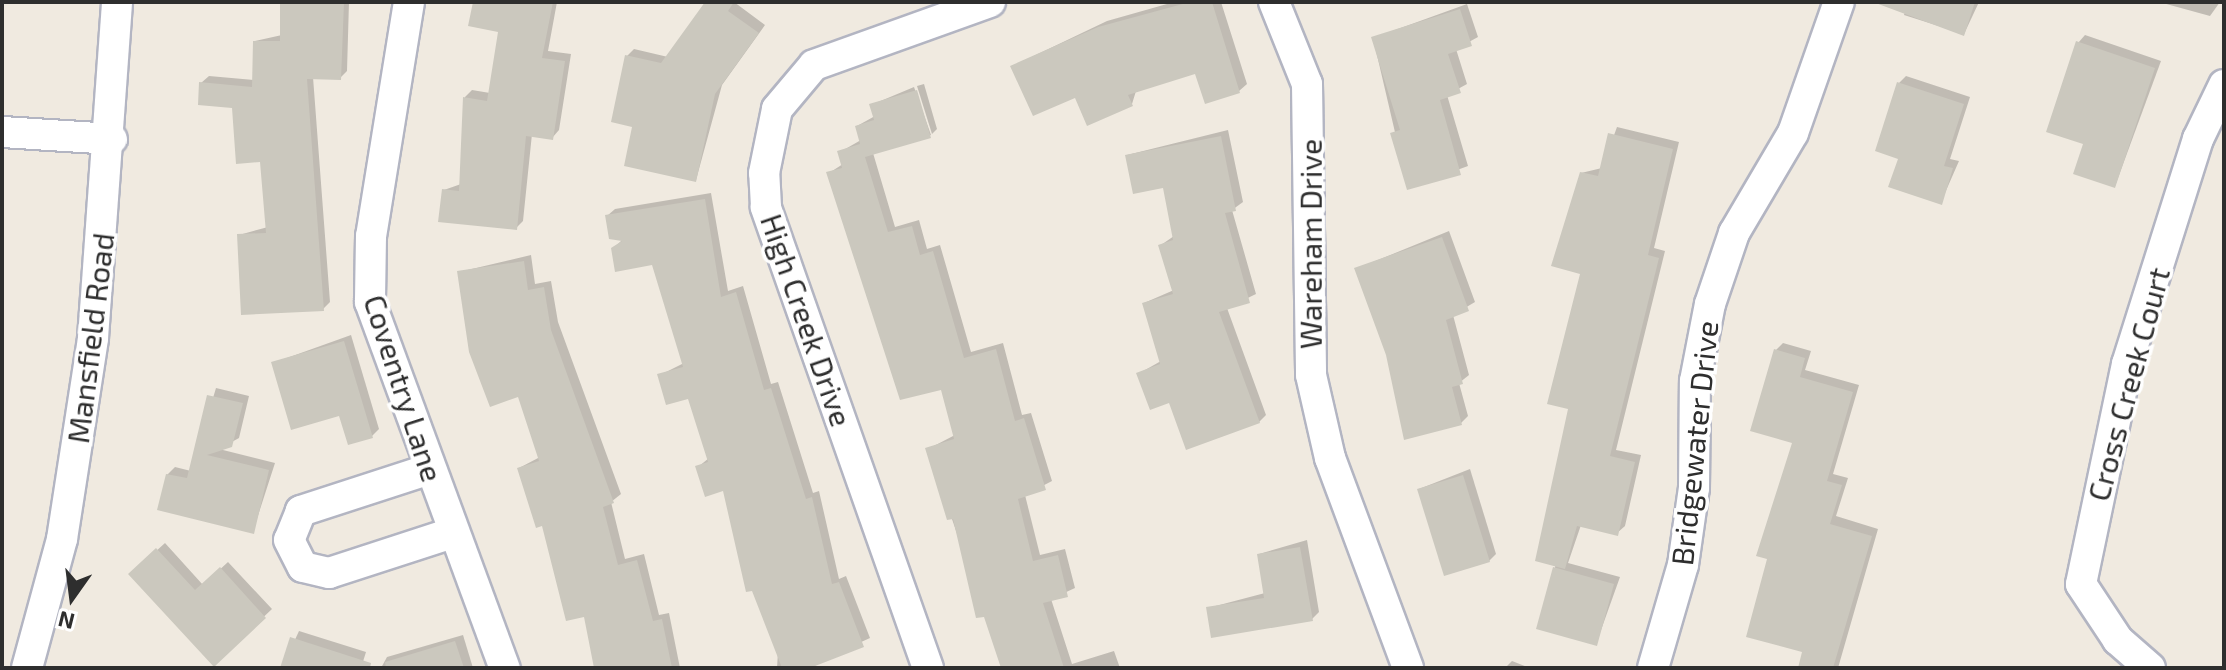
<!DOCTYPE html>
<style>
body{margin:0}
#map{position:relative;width:2226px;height:670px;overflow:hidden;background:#f0eae0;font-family:"Exo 2",sans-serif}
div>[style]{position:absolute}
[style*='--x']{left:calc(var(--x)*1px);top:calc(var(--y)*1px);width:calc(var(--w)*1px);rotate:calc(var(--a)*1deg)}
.shadow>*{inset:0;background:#0003}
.building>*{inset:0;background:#cbc8be}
.roads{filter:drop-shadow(2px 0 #b3b5c2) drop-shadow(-2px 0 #b3b5c2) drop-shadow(0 2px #b3b5c2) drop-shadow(0 -2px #b3b5c2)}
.minor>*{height:30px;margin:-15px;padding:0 15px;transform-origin:15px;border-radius:15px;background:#fff}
span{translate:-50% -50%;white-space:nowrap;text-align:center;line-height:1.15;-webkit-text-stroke:7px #fff;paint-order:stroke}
.street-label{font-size:30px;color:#2e2e2e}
.frame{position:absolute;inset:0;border:4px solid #2e2e2e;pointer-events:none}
.north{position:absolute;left:32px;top:558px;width:80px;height:80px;-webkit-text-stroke:6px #fff;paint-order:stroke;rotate:194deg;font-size:22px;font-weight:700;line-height:32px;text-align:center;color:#2e2e2e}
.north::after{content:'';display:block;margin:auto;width:28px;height:36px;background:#2e2e2e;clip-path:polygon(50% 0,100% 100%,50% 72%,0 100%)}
</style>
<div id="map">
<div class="shadow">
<i style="clip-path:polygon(282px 2px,349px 2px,347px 71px,340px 78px,313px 77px,330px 302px,323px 309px,239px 235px,268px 227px,262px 160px,234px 106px,201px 83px,209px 76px,254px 80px,255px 41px,282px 35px)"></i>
<i style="clip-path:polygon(475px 2px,557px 2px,548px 51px,571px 54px,559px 130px,552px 138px,532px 134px,523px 221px,516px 228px,444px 190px,461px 184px,465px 97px,472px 90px,490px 93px,500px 30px)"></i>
<i style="clip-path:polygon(707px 2px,734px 2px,765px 25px,722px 85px,696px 180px,634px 125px,627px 56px,634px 49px,668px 57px)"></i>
<i style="clip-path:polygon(1174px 2px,1221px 2px,1247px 84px,1239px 91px,1206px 101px,1197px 72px,1136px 91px,1132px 104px,1076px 95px,1013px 66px,1107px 21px)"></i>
<i style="clip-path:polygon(1908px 2px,1979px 2px,1964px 34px,1904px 15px)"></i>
<i style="clip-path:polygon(2159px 2px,2220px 2px,2210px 16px)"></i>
<i style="clip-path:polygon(1467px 4px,1478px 37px,1456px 49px,1467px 84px,1447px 95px,1468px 166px,1408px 188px,1373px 38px)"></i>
<i style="clip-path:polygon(2085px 35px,2161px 61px,2115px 186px,2086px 143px,2078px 43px)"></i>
<i style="clip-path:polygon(1906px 76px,1970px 97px,1950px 159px,1959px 161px,1941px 202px,1900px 158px,1899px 83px)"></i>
<i style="clip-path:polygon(924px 84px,937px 129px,932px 134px,917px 86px)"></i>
<i style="clip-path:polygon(914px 87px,931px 135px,873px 153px,895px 227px,919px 220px,927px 249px,940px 245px,971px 352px,1003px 343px,1022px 415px,1031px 413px,1052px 481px,1025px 495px,1040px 555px,1065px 549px,1075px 588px,1051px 599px,1072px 664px,1114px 651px,1120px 668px,1003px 668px,928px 449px,955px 435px,942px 388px,829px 173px,843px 164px,840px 152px,861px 140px,857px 126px,875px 116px,871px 105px)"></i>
<i style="clip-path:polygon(1617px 127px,1679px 142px,1654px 248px,1665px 251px,1616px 450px,1641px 455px,1625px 526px,1617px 533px,1581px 525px,1568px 563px,1620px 577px,1596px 644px,1555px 568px,1582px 272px,1581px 173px,1602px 168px)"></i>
<i style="clip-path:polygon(1228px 130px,1243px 202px,1232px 210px,1256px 294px,1227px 308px,1266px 415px,1259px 422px,1170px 401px,1138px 374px,1161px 361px,1144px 303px,1174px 290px,1161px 245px,1174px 236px,1164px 186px,1127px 155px)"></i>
<i style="clip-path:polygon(711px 193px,728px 291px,743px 286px,771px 384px,778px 382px,813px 493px,819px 491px,839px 579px,846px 576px,870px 638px,804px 668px,777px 668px,778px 652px,724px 489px,698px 467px,709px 458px,690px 397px,660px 375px,684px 363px,654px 263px,613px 249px,623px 239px,607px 216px,615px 209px)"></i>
<i style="clip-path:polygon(1449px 231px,1475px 302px,1453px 315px,1469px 375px,1459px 383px,1468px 416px,1461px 423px,1388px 354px,1356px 269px)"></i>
<i style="clip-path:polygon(531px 255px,535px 284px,551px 281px,558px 322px,621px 494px,611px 502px,625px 559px,644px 554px,659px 615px,669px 613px,680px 668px,600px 668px,586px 614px,519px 468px,540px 457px,519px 395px,459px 272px)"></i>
<i style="clip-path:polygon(351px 335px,379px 429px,372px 436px,273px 363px)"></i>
<i style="clip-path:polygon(1783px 343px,1811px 351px,1805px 370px,1859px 385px,1833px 474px,1848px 478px,1836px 516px,1878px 529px,1838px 668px,1800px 668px,1804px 651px,1769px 558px,1794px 442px,1776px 350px)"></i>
<i style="clip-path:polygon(216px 388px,249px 396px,239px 438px,219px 449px,275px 463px,253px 531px,167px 475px,175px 467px,191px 471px)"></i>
<i style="clip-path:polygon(1470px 469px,1496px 554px,1489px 561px,1419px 489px)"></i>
<i style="clip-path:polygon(1307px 540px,1319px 612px,1312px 619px,1208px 608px,1265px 593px,1259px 554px)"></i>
<i style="clip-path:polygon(165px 543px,203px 585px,228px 562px,272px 609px,214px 664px,131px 574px)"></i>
<i style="clip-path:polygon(299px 631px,366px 652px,361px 668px,282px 668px)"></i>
<i style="clip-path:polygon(463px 635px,473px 668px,381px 668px,387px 657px)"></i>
<i style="clip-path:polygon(1512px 661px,1530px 668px,1505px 668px)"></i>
</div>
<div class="building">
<i style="clip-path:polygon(280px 2px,344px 2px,341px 80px,307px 79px,324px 311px,241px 315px,237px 234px,266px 233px,260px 162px,236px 164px,232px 108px,198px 105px,199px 82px,252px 87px,253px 41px,280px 41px)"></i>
<i style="clip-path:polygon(473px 2px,553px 2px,542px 58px,565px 61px,553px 140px,526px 136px,517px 230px,438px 222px,442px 189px,459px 191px,463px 97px,487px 101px,498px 32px,468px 26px)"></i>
<i style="clip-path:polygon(705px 2px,734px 2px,728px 11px,759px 33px,715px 94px,696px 182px,624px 166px,632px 127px,611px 122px,625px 55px,661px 63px)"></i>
<i style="clip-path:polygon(1190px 2px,1212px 2px,1240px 93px,1205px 104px,1195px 74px,1128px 95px,1133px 106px,1087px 126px,1075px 98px,1033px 116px,1010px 66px,1098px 27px)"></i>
<i style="clip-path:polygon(1873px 2px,1975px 2px,1964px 36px)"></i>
<i style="clip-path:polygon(1460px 9px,1472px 46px,1448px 54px,1461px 93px,1440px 100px,1461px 175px,1407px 190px,1390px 133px,1400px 130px,1371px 37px)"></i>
<i style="clip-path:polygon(2076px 41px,2155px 68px,2115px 188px,2073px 174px,2083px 144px,2046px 132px)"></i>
<i style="clip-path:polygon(1897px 82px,1964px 104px,1944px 166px,1953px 168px,1942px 205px,1888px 187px,1898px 159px,1875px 151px)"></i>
<i style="clip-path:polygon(917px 90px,931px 138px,865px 157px,888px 232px,912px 226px,920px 255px,933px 251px,964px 358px,996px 349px,1015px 421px,1024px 418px,1046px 490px,1018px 499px,1033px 561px,1058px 555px,1068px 597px,1043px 603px,1064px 668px,1001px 668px,984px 617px,976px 618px,953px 519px,947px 520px,925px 448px,954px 439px,941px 390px,900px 400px,826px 172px,842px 168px,837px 151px,860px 144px,855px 126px,874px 120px,869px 104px)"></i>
<i style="clip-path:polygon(1608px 133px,1673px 149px,1648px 255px,1659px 258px,1610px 456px,1635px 462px,1618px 536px,1577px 526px,1565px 569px,1535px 561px,1568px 409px,1547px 404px,1580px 274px,1551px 266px,1580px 172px,1598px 176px)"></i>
<i style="clip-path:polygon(1221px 136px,1236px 211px,1225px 213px,1250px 303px,1219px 312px,1260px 423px,1186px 450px,1169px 403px,1150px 410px,1136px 373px,1160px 364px,1142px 303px,1173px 294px,1158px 245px,1173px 240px,1163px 188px,1133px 194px,1125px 155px)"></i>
<i style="clip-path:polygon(705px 199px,721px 297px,736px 292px,764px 390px,771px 388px,806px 499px,812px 497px,832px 584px,839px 582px,864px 647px,810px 668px,782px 668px,752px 591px,746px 592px,723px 491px,705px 497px,695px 466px,708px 462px,688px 399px,666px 405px,657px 374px,683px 367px,652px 265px,615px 272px,611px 248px,622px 241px,609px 239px,605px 215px)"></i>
<i style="clip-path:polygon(1442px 237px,1469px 311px,1446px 320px,1463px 384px,1452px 387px,1462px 425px,1404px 440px,1386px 355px,1354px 268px)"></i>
<i style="clip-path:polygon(524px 261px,528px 290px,544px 287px,551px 330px,614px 503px,603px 507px,618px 565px,637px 560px,653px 621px,662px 619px,672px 668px,594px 668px,584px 617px,566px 621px,542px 526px,536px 528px,517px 468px,539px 461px,518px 397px,490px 407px,469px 352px,457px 271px)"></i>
<i style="clip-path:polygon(344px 341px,373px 438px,348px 445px,339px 416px,291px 430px,271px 362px)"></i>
<i style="clip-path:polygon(1774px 349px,1805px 358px,1800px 377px,1853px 392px,1827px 481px,1842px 485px,1830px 524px,1872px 536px,1833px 668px,1798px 668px,1802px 652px,1746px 637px,1767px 559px,1756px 556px,1792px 443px,1750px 431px)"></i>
<i style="clip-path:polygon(207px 395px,243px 403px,232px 447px,207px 455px,269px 470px,254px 534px,157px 510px,166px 474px,187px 478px)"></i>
<i style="clip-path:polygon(1463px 475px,1490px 562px,1444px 576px,1417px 489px)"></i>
<i style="clip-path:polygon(1300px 547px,1313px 621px,1211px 638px,1206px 607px,1264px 598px,1257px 554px)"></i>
<i style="clip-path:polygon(156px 548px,195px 590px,220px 567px,266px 618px,214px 667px,128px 574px)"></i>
<i style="clip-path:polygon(1553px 567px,1614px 584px,1597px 646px,1536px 629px)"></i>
<i style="clip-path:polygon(290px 637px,371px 663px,370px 668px,280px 668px)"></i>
<i style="clip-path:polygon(455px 641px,464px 668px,386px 668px,385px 662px)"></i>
</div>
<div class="roads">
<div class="minor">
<i style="--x:409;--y:2;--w:237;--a:99.2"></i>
<i style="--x:371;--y:236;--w:66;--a:90.9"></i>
<i style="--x:370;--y:302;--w:390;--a:69.8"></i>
<i style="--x:1274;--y:2;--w:88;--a:68.1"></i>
<i style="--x:1307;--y:84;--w:291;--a:89.2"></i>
<i style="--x:1311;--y:375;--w:85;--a:77.1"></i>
<i style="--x:1330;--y:458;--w:224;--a:69.6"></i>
<i style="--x:2;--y:132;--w:110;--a:3.6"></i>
<i style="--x:430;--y:469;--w:136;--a:162"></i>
<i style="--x:301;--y:511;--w:31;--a:112"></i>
<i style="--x:289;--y:540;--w:30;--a:63"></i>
<i style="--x:303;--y:567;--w:27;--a:13"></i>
<i style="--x:329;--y:573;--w:129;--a:-18"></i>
<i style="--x:27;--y:668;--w:134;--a:-74.8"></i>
<i style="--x:62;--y:539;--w:203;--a:-81.2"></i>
<i style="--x:93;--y:338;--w:337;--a:-85.9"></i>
<i style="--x:928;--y:668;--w:489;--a:-109.4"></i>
<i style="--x:766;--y:207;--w:34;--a:-93"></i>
<i style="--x:764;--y:173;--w:65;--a:-78.5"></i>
<i style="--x:777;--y:109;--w:57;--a:-49.9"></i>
<i style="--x:814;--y:65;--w:187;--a:-19.7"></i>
<i style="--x:1653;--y:668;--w:107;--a:-73.8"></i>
<i style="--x:1683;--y:565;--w:78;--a:-81.9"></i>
<i style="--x:1694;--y:488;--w:107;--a:-89.5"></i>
<i style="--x:1695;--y:381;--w:78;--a:-79"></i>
<i style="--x:1710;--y:304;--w:75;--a:-71.3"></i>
<i style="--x:1734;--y:233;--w:116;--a:-59.5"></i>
<i style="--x:1793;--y:133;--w:139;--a:-70.7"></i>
<i style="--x:2150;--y:668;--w:43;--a:-138.8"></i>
<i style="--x:2118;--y:640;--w:67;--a:-123.5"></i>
<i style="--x:2081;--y:584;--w:225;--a:-78.2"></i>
<i style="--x:2127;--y:364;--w:236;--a:-72.5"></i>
<i style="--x:2198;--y:139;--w:60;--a:-64.3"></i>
</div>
</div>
<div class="street-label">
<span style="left:1310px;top:244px;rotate:-90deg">Wareham Drive</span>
<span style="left:807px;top:320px;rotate:71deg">High Creek Drive</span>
<span style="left:90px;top:338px;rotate:-83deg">Mansfield Road</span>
<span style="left:2128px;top:384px;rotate:-75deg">Cross Creek Court</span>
<span style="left:404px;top:388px;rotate:72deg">Coventry Lane</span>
<span style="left:1694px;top:443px;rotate:-84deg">Bridgewater Drive</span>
</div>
<div class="frame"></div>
<div class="north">N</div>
</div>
